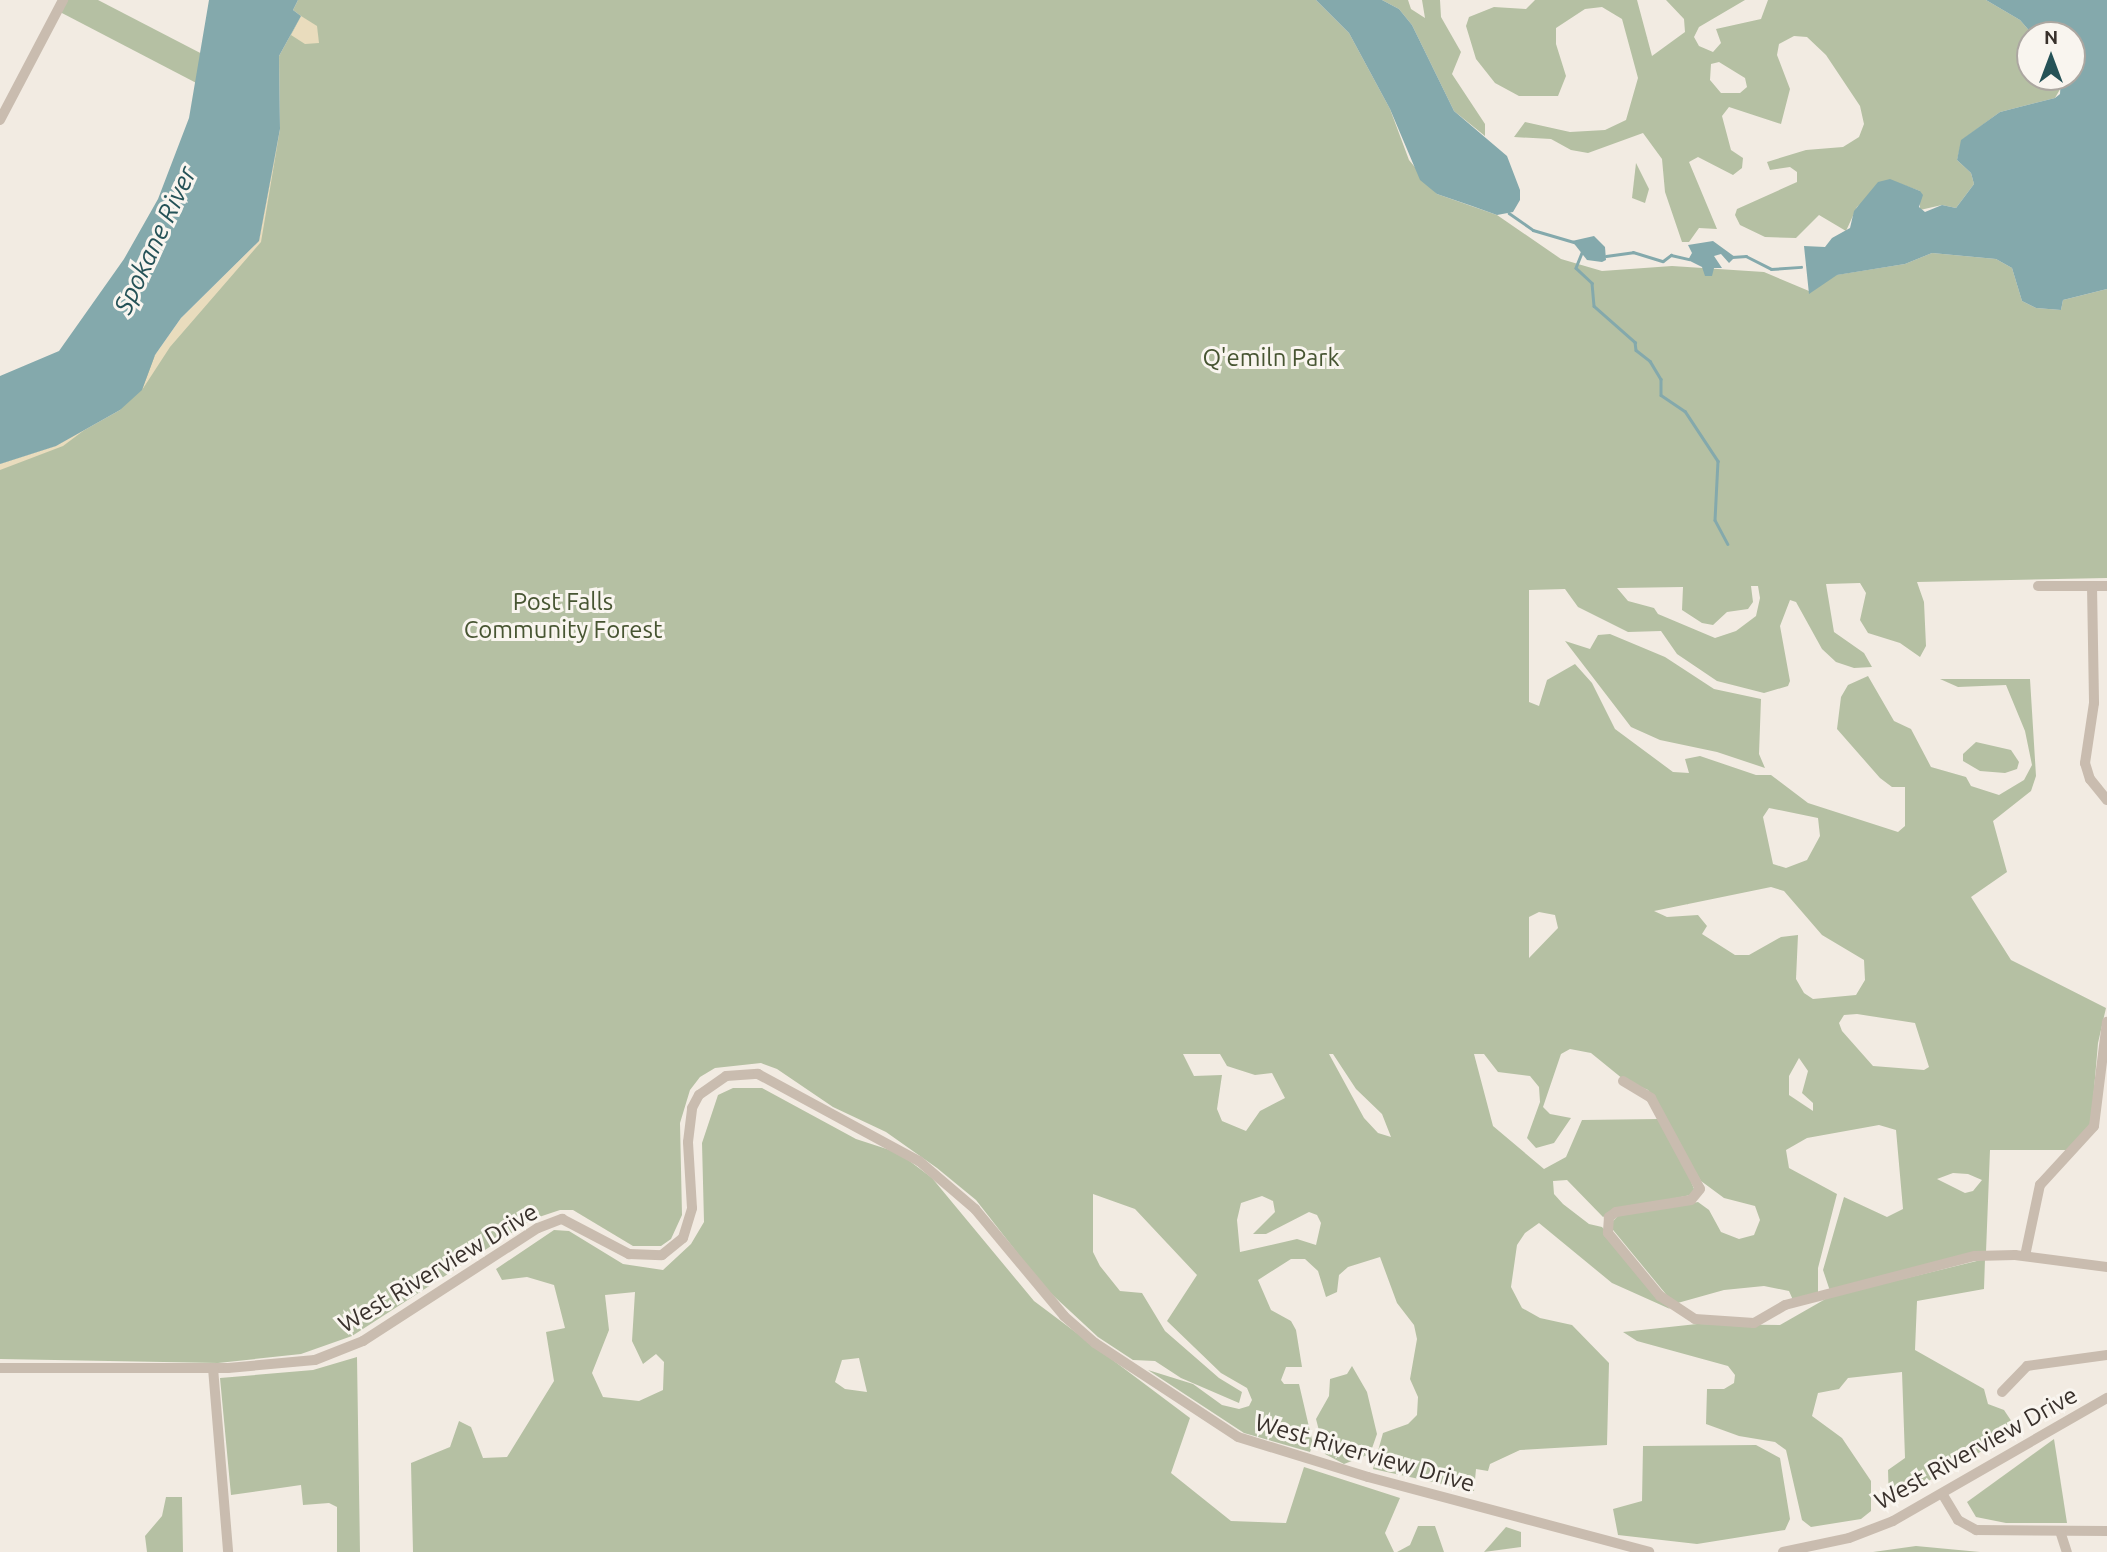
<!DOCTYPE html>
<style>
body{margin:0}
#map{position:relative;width:2107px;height:1552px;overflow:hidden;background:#f2ebe2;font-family:Ubuntu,sans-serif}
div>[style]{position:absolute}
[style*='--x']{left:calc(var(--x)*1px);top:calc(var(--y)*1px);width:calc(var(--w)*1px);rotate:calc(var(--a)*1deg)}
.green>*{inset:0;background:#b5c0a3}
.sand>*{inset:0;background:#e9dcbd}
.water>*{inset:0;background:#84a9ac}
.stream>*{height:2.5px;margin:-1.25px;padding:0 1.25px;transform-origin:1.25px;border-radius:1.25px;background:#84a9ac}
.minor>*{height:10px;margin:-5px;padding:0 5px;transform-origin:5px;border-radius:5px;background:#c9bcaf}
span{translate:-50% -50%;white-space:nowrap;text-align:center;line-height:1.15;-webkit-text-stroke:6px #f9f5ef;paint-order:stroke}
.park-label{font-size:24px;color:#475532}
.street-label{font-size:24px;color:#39312c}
.water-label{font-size:26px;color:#255257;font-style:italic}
.north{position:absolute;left:2016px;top:21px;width:70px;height:70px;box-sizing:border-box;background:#f9f5ef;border:2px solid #aca7a1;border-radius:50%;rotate:0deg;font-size:19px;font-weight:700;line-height:28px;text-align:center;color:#39312c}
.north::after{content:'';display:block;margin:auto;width:24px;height:32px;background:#255257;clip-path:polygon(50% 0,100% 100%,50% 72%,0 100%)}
</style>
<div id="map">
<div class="green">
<i style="clip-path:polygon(67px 0,98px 0,208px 57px,204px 87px,60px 12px)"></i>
<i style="clip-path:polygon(evenodd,298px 0,1316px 0,1349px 33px,1390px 109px,1409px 160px,1437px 194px,1497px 215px,1561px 259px,1602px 271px,1672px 266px,1764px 272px,1809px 291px,1836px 275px,1905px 264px,1932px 253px,1996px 259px,2012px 268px,2022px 301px,2036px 308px,2061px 310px,2063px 300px,2107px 289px,2107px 578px,1917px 582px,1924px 602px,1926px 646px,1920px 657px,1900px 643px,1868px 633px,1860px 620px,1866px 593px,1860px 583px,1826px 584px,1834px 632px,1864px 653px,1872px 667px,1854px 668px,1836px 662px,1822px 649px,1796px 602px,1790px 600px,1780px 626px,1790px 681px,1788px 686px,1764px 693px,1717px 681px,1677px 654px,1661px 631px,1628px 632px,1578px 607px,1565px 589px,1529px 590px,1529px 702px,1539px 706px,1547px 680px,1575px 664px,1592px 683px,1615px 729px,1673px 772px,1689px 773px,1685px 759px,1700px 756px,1756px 775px,1771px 775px,1808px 803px,1898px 832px,1905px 826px,1905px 787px,1892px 787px,1880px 778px,1837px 729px,1841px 697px,1848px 685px,1868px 676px,1894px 721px,1911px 729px,1931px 767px,1966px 777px,1971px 786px,1999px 795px,2024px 780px,2032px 765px,2025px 731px,2006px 685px,1958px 687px,1940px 679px,2030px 679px,2036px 776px,2031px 791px,1993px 821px,2007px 872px,1971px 897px,2011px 960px,2106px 1008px,2098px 1043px,2091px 1125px,2068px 1150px,1990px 1150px,1986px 1252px,1830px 1291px,1823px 1270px,1844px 1197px,1887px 1217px,1903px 1209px,1896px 1130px,1879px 1125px,1807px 1138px,1786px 1150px,1789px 1168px,1837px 1194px,1818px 1268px,1818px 1293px,1793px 1300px,1789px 1291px,1764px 1286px,1724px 1290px,1674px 1304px,1609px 1225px,1618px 1216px,1698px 1202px,1709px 1210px,1721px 1232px,1739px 1239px,1754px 1235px,1760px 1220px,1755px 1206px,1724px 1198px,1701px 1181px,1648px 1090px,1623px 1079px,1591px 1053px,1570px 1049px,1561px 1054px,1543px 1107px,1550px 1114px,1571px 1118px,1554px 1143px,1536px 1148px,1527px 1138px,1540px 1102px,1539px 1087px,1530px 1076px,1498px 1072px,1484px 1054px,1474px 1054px,1493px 1126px,1544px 1169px,1566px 1157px,1582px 1120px,1658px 1119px,1679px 1151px,1696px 1194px,1615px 1210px,1603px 1217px,1567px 1180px,1553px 1181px,1554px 1194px,1563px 1204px,1589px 1224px,1602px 1227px,1670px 1309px,1612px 1283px,1539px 1223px,1525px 1233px,1517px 1245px,1511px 1287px,1522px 1308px,1540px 1318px,1572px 1325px,1609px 1363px,1607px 1445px,1520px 1450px,1490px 1464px,1488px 1471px,1476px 1469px,1474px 1491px,1373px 1469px,1383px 1433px,1408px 1424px,1417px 1415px,1418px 1397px,1410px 1379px,1417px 1339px,1414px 1325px,1397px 1303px,1380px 1257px,1348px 1267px,1339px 1275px,1337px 1292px,1326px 1297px,1318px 1271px,1305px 1259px,1291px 1259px,1258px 1280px,1271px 1310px,1291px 1321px,1296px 1330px,1302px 1367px,1286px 1367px,1281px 1380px,1284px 1384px,1299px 1384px,1313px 1444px,1310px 1452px,1244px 1433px,1148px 1370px,1193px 1384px,1222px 1405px,1239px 1409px,1249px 1406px,1252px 1400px,1247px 1388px,1221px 1373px,1167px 1321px,1197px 1275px,1135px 1209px,1093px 1194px,1093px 1252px,1100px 1266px,1120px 1291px,1142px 1293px,1165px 1331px,1219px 1378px,1242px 1392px,1239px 1403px,1181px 1378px,1155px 1361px,1133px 1360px,1098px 1337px,1044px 1287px,976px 1200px,937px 1168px,886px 1132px,833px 1107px,777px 1069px,761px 1063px,715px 1068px,700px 1077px,690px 1090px,680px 1123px,682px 1215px,671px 1239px,661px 1246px,633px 1246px,573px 1210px,560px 1210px,533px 1219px,352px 1336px,301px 1354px,218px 1363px,0 1359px,0 464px,56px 446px,120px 410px,155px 355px,259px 241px,280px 129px,279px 56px,301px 16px,293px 10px,298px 0,1751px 586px,1758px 586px,1760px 598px,1756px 616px,1736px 631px,1715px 638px,1658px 614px,1654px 608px,1628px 601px,1617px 588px,1683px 587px,1682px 610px,1702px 623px,1713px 625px,1727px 612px,1748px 609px,1753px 602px,1751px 586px,298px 0,1769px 808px,1818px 818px,1820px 836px,1807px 860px,1786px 868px,1773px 864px,1763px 817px,1769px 808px,298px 0,1771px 887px,1784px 891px,1822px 935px,1864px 960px,1865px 980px,1856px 995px,1813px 999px,1804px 993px,1796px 979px,1798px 935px,1781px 937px,1749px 955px,1735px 955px,1702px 934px,1707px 926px,1698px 915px,1667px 917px,1654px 911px,1771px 887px,298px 0,1539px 912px,1555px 915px,1558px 928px,1529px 958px,1529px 917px,1539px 912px,298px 0,1857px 1014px,1915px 1023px,1929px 1067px,1924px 1070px,1873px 1066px,1842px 1031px,1839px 1023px,1844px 1015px,1857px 1014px,298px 0,1183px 1054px,1220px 1054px,1227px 1066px,1255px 1075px,1272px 1073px,1285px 1098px,1260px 1111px,1246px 1131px,1222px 1121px,1217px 1109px,1222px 1075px,1194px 1076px,1183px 1054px,298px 0,1329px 1054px,1333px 1054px,1356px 1089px,1382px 1114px,1391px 1137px,1378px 1133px,1364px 1118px,1329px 1054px,298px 0,1799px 1058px,1808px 1071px,1802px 1093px,1813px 1103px,1813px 1111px,1789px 1095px,1789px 1076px,1799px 1058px,298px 0,1953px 1173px,1968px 1174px,1982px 1180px,1973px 1191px,1965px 1193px,1937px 1179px,1953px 1173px,298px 0,1262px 1196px,1273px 1201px,1275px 1212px,1253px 1234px,1266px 1234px,1309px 1212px,1317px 1215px,1321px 1223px,1316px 1245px,1297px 1239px,1240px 1252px,1237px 1220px,1241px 1203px,1262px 1196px)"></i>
<i style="clip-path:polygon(1382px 0,1408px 0,1411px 9px,1425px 18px,1422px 0,1440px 0,1441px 17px,1461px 52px,1452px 74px,1485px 124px,1485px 136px,1454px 111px,1412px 25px,1399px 9px)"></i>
<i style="clip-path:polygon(evenodd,1535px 0,1637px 0,1652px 56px,1685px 32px,1684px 19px,1666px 0,1745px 0,1699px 27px,1694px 37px,1699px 46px,1713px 52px,1721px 43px,1716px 29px,1761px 19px,1768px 0,1986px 0,2020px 20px,2033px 35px,2030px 77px,2061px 77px,2063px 84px,2055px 98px,2000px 112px,1962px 140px,1957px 160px,1971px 173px,1974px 184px,1956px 208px,1942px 205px,1920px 210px,1920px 191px,1890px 180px,1857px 207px,1846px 231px,1819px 215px,1796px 238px,1765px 237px,1740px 225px,1735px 215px,1737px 209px,1797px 182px,1797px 172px,1790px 167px,1770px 170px,1767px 162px,1806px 150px,1843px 147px,1859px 137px,1864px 124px,1860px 106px,1826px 55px,1807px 37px,1794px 36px,1779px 44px,1777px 55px,1790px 89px,1781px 124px,1729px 107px,1722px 116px,1731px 150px,1743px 158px,1742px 168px,1733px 175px,1698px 157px,1689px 162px,1717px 229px,1699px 228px,1689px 242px,1682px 242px,1665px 192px,1662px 159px,1643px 133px,1588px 153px,1571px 150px,1551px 139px,1514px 137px,1525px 122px,1570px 132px,1605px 130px,1626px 120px,1638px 78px,1622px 19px,1602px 7px,1585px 9px,1556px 28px,1556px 44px,1566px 76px,1558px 96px,1519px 96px,1495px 83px,1476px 59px,1466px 26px,1469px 17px,1494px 7px,1526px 9px,1535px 0,1719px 62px,1745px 78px,1747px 87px,1740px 93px,1721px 93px,1710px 80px,1711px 64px,1719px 62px)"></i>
<i style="clip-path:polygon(1636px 163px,1649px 189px,1645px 203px,1632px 198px)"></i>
<i style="clip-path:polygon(1610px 634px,1665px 657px,1714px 689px,1761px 699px,1759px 754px,1765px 768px,1717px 752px,1660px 740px,1631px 727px,1565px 641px,1590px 649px,1598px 635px)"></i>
<i style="clip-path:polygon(1976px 742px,2011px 750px,2019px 762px,2017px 769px,2005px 773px,1980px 771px,1963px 761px,1963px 754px)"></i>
<i style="clip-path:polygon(evenodd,733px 1088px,762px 1088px,856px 1139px,899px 1153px,932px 1178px,1034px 1301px,1190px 1418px,1171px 1473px,1231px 1521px,1286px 1523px,1304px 1467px,1400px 1498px,1385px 1533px,1394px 1552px,413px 1552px,411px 1463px,450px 1447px,459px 1421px,471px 1427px,483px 1458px,507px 1457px,554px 1381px,546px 1332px,565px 1328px,554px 1285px,527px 1277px,502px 1280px,496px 1269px,554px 1230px,569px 1231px,623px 1264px,663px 1270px,691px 1244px,704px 1222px,702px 1143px,718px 1095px,733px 1088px,635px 1292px,632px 1341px,643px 1364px,656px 1354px,664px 1362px,663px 1390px,639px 1401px,603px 1397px,592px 1373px,609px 1330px,605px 1295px,635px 1292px,733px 1088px,859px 1358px,867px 1392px,845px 1389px,835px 1382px,842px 1360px,859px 1358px)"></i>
<i style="clip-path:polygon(1985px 1259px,1984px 1289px,1917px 1301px,1915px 1350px,1984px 1389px,1988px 1404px,2004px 1410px,2018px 1431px,1889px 1503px,1888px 1470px,1905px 1458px,1902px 1372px,1848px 1378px,1839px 1389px,1818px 1393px,1812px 1416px,1842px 1438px,1871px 1481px,1871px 1511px,1861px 1519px,1811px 1527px,1802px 1520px,1786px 1450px,1775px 1442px,1739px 1436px,1706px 1424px,1707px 1389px,1724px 1389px,1734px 1383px,1735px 1375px,1728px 1366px,1637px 1341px,1623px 1332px,1697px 1324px,1780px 1325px,1829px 1297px)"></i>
<i style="clip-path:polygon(357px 1357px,360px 1552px,337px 1552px,337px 1507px,329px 1503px,303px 1505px,301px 1485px,231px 1495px,220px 1378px,313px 1370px)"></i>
<i style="clip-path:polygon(1352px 1366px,1367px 1392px,1377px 1434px,1370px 1454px,1344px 1464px,1325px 1454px,1316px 1419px,1329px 1396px,1330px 1379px,1347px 1374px)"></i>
<i style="clip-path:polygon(2054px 1439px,2067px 1523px,2006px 1523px,1976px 1517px,1967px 1502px)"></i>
<i style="clip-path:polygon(1756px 1445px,1780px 1458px,1790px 1519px,1785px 1530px,1697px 1544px,1618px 1535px,1613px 1509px,1642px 1501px,1643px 1446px)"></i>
<i style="clip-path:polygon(166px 1497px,182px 1497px,183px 1552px,147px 1552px,145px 1536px,162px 1516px)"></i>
<i style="clip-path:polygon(1418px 1526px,1435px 1526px,1444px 1552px,1397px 1552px,1410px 1545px)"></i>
<i style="clip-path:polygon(1506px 1527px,1521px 1532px,1521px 1547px,1484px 1552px)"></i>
<i style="clip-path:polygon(1916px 1546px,1980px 1552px,1873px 1552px)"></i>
</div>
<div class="sand">
<i style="clip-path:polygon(301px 16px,317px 26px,319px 43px,305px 44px,291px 35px)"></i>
<i style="clip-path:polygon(280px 129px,261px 242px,170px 347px,142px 390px,155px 355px,181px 318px,259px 241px)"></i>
<i style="clip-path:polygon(95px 422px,63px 446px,0 470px,0 464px,56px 446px)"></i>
</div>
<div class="water">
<i style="clip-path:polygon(209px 0,298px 0,293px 10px,301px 16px,279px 56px,280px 129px,259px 241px,181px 318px,155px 355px,142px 390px,120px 410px,56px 446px,0 464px,0 376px,59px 351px,124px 259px,158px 199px,189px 118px)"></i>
<i style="clip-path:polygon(1316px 0,1382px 0,1399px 9px,1412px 25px,1454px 111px,1507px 156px,1520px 190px,1520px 200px,1513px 212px,1497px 215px,1472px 206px,1437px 194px,1420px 180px,1390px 109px,1349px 33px)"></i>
<i style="clip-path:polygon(1986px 0,2107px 0,2107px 289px,2063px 300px,2061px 310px,2036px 308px,2022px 301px,2012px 268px,1996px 259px,1932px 253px,1905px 264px,1837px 275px,1809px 294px,1804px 246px,1825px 247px,1832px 238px,1850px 228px,1854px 211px,1878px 182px,1890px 179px,1920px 191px,1923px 195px,1919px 207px,1925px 212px,1942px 205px,1956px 208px,1974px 184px,1971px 173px,1957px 160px,1961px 140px,2000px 112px,2055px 98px,2060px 94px,2061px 77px,2072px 77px,2072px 35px,2033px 35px,2020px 20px)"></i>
<i style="clip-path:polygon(1594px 236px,1605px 247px,1606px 260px,1602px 262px,1587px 260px,1572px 241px)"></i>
<i style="clip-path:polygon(1713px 241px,1735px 257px,1729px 263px,1721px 254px,1714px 256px,1722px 268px,1714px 268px,1712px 276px,1705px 276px,1702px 267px,1688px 260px,1692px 253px,1688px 245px)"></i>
</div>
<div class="stream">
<i style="--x:1509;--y:213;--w:29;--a:35"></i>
<i style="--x:1533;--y:230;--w:43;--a:16.3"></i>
<i style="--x:1582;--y:253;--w:16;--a:112"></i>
<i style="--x:1576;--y:268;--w:22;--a:43"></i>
<i style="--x:1592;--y:283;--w:23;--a:85"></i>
<i style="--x:1594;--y:306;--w:55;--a:41.3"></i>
<i style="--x:1635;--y:342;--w:8;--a:83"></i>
<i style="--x:1636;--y:350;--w:18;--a:38"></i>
<i style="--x:1650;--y:361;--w:21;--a:59"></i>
<i style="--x:1661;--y:379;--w:16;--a:90"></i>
<i style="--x:1661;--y:395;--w:29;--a:34"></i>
<i style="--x:1685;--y:411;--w:60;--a:56.6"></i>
<i style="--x:1718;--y:461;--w:59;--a:92.9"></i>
<i style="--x:1715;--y:520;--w:27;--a:62"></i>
<i style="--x:1606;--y:256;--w:27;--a:-8"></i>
<i style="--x:1633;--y:252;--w:31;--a:17"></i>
<i style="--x:1663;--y:261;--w:10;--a:-37"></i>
<i style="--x:1671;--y:255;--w:18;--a:13"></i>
<i style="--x:1732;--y:257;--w:14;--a:-4"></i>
<i style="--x:1746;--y:256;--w:28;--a:27"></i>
<i style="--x:1771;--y:269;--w:30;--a:-4"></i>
</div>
<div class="minor">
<i style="--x:0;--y:120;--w:136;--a:-62.3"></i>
<i style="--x:2038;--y:586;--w:69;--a:0"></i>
<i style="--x:2092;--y:586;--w:117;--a:89"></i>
<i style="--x:2094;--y:703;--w:61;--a:98.5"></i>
<i style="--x:2085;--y:763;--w:17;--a:73"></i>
<i style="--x:2090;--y:779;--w:27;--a:51"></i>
<i style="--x:1623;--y:1081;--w:33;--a:31"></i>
<i style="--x:1651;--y:1098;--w:103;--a:61.7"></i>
<i style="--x:1700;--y:1189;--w:14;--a:129"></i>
<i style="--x:1691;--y:1200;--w:76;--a:170.9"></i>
<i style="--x:1616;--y:1212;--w:9;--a:144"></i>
<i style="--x:1609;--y:1217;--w:16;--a:94"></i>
<i style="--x:1608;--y:1233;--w:82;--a:50.5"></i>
<i style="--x:1660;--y:1296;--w:42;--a:33.3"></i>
<i style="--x:1695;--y:1319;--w:59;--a:3.9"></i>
<i style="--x:1754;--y:1323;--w:36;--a:-30"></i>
<i style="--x:1785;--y:1305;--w:196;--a:-14.5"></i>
<i style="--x:1975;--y:1256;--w:40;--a:-1.4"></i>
<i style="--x:2015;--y:1255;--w:93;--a:7.4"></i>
<i style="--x:2025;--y:1256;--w:73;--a:-78.1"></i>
<i style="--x:2040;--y:1185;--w:80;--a:-47.5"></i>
<i style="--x:2094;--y:1126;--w:105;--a:-82.9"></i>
<i style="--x:0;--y:1368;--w:228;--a:0"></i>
<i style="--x:228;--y:1368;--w:87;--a:-5.3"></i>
<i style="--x:315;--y:1360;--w:52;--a:-21.6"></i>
<i style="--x:363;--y:1341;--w:208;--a:-32.9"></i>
<i style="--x:538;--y:1228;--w:26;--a:-21"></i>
<i style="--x:562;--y:1219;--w:76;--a:27.6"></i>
<i style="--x:629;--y:1254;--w:33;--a:2"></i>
<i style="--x:662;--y:1255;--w:27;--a:-39"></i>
<i style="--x:683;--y:1238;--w:31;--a:-73"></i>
<i style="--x:692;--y:1208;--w:66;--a:-93.5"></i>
<i style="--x:688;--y:1142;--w:34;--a:-83"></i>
<i style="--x:692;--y:1108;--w:15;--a:-62"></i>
<i style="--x:699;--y:1095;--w:33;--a:-35"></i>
<i style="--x:726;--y:1076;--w:32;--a:-4"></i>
<i style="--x:758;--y:1074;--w:183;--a:28.4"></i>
<i style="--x:919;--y:1161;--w:74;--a:40.6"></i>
<i style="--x:975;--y:1209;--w:139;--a:50.2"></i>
<i style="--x:1064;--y:1316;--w:41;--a:41.1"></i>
<i style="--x:1095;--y:1343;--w:171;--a:33.3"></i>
<i style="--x:1238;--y:1437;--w:136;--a:17.1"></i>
<i style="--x:1368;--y:1477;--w:291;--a:14.9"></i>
<i style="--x:213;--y:1368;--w:185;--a:85.3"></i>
<i style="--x:2002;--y:1392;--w:36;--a:-46"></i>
<i style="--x:2027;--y:1366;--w:81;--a:-7.8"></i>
<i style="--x:1943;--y:1495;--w:29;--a:59"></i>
<i style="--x:1958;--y:1520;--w:21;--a:29"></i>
<i style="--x:1976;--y:1530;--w:131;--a:0.4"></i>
<i style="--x:2060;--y:1531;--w:22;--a:72"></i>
<i style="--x:1783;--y:1552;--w:67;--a:-12"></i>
<i style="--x:1849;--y:1538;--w:47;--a:-21.1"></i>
<i style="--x:1893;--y:1521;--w:247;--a:-29.9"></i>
</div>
<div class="park-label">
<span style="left:1271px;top:358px">Q'emiln Park</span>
<span style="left:563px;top:616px">Post Falls<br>Community Forest</span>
</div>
<div class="street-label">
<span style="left:438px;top:1268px;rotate:-31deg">West Riverview Drive</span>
<span style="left:1976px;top:1448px;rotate:-29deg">West Riverview Drive</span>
<span style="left:1365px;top:1453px;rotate:16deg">West Riverview Drive</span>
</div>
<div class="water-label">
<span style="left:155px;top:240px;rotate:-65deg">Spokane River</span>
</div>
<div class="north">N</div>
</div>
